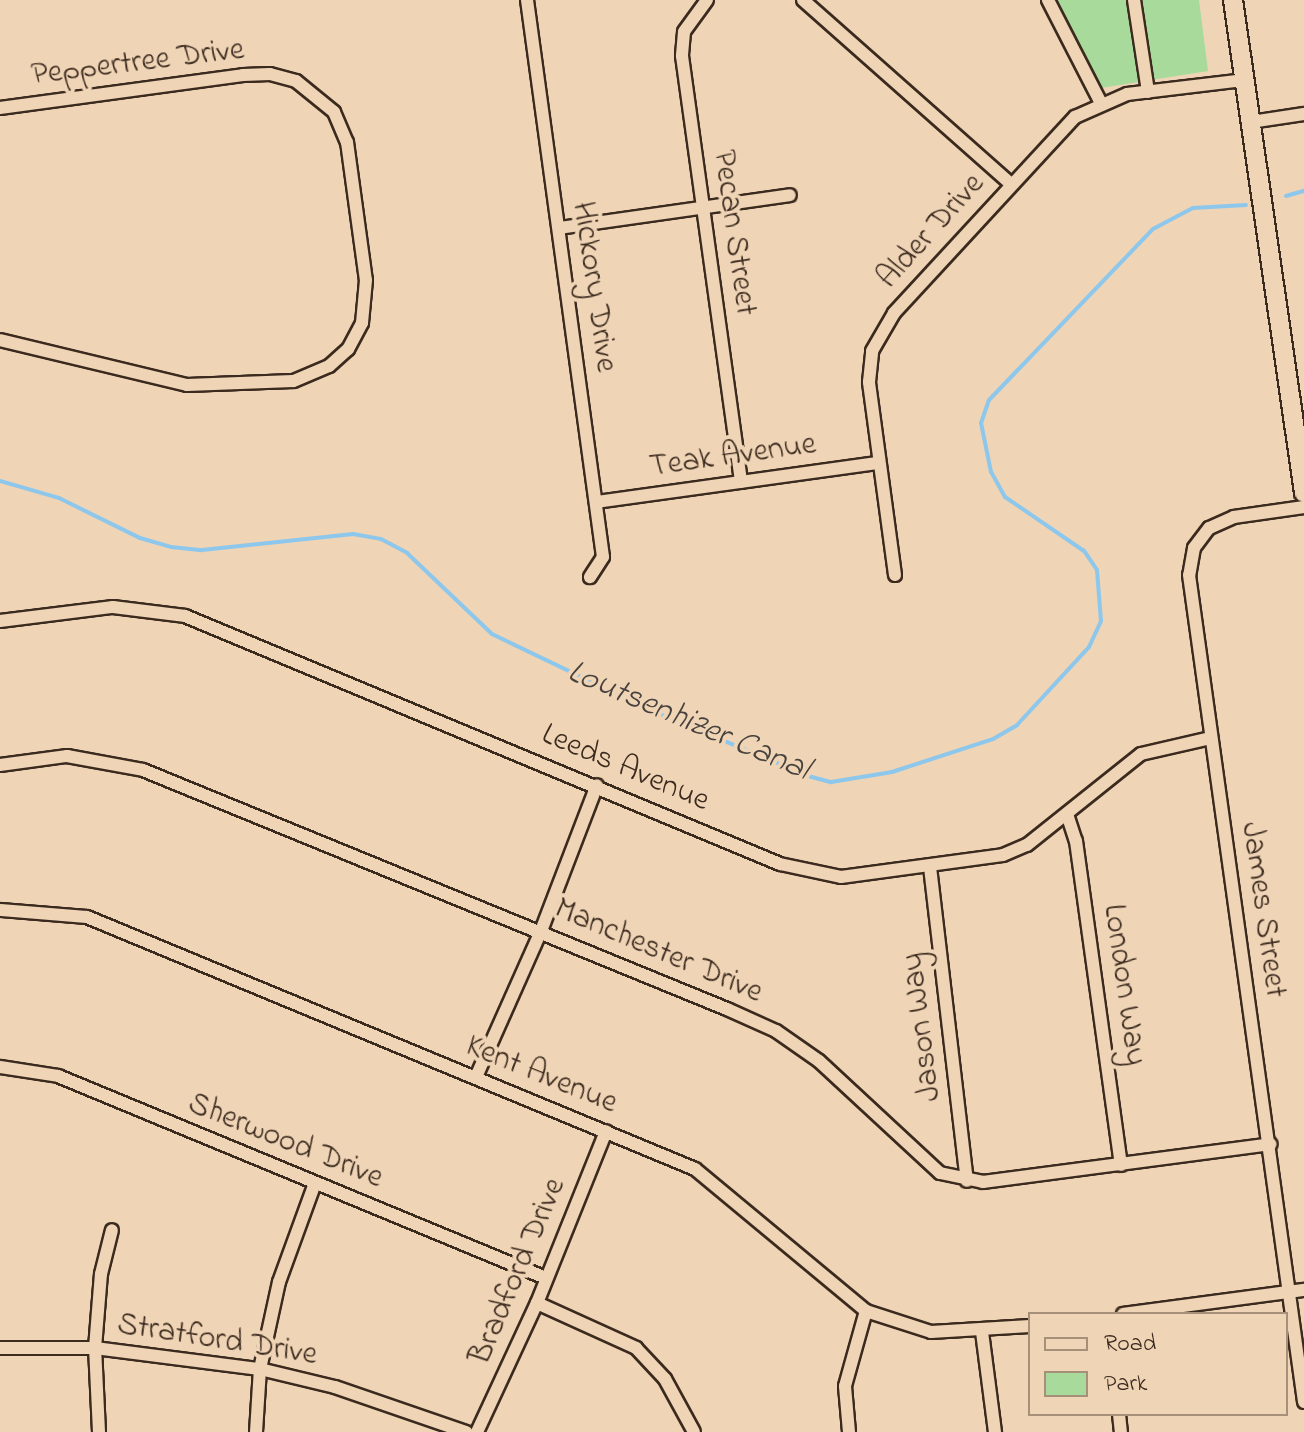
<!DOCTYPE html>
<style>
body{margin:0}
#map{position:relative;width:1304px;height:1432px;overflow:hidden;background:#efd4b6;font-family:"Indie Flower",sans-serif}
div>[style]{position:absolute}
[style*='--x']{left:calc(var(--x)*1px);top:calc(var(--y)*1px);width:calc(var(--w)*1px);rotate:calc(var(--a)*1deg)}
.green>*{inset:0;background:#a8da9c}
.stream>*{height:4px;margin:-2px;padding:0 2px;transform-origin:2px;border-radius:2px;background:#8dc7ec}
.roads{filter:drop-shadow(2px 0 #3b2a1e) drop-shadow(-2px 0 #3b2a1e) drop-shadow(0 2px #3b2a1e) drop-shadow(0 -2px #3b2a1e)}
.street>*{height:12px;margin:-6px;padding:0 6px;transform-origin:6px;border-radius:6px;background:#efd4b6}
.secondary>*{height:18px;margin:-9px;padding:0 9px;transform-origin:9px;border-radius:9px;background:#efd4b6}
span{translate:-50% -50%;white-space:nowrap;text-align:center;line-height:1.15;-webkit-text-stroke:8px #efd4b6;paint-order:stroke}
.street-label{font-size:32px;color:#3b2a1e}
.water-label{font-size:34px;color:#47423d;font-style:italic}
.legend{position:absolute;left:1028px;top:1312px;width:260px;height:104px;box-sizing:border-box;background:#efd4b6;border:2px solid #a79079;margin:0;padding:10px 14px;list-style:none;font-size:24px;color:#3b2a1e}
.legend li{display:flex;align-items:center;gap:16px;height:40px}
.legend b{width:40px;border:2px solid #a79079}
</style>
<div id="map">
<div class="green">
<i style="clip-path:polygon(1053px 0,1199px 0,1208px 71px,1101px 88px)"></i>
</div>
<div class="stream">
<i style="--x:1286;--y:196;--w:19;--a:-16"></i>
<i style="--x:0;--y:481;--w:61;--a:16.1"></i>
<i style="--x:59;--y:498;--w:90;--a:26.3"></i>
<i style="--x:140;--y:538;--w:32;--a:16"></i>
<i style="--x:171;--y:547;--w:31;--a:6"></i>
<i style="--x:202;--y:550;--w:152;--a:-6"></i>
<i style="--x:353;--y:534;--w:28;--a:10"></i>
<i style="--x:381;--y:539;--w:30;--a:28"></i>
<i style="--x:407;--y:553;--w:117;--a:43.6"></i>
<i style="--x:492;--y:634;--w:173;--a:25.7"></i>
<i style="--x:648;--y:709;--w:173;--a:22.7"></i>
<i style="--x:808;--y:776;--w:24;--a:15"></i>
<i style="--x:831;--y:782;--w:62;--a:-9.3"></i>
<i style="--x:892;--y:772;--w:106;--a:-18.1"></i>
<i style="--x:993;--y:739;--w:28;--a:-30"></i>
<i style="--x:1017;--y:725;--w:106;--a:-47.3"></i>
<i style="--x:1089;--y:647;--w:29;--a:-65"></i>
<i style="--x:1101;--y:621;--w:51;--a:-94.5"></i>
<i style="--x:1097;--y:570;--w:23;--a:-124"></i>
<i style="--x:1084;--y:551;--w:96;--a:-145.6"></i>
<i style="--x:1005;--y:497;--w:29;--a:-119"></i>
<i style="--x:991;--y:472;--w:50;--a:-101.5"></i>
<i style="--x:981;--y:423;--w:24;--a:-71"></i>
<i style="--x:989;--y:400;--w:237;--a:-46.2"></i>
<i style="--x:1153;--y:229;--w:45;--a:-27.7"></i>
<i style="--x:1193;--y:208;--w:53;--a:-3.2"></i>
</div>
<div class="roads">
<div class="street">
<i style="--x:527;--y:0;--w:562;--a:82.23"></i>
<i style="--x:603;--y:557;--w:24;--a:123"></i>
<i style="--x:707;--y:0;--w:39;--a:126"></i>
<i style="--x:684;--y:32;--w:24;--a:95"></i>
<i style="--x:682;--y:56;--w:430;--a:82.1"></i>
<i style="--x:803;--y:0;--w:278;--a:41.5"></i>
<i style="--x:1048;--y:0;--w:116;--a:62.8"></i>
<i style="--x:1134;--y:0;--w:93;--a:81.3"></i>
<i style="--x:0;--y:108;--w:245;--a:-7.7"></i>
<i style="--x:243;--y:75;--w:27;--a:-2"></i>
<i style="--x:270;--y:74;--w:27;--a:15"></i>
<i style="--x:296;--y:81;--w:49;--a:39.2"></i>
<i style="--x:334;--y:112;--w:33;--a:67"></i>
<i style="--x:347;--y:142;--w:139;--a:82.2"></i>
<i style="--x:366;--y:280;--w:43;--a:95.3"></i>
<i style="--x:362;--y:323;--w:30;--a:118"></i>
<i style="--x:348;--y:349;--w:25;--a:138"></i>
<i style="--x:329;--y:366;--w:39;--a:157"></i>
<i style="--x:293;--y:381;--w:106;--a:177.8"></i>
<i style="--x:187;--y:385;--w:192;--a:-166.5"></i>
<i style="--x:1251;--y:122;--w:54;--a:-8.6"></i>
<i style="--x:559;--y:228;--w:233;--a:-8.1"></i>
<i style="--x:596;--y:502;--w:285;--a:-7.9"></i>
<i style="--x:1304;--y:507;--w:71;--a:171.9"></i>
<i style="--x:1234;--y:517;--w:27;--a:156"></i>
<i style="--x:1209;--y:528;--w:25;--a:127"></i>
<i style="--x:1194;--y:548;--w:27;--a:100"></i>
<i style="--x:1189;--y:575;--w:835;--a:82.08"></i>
<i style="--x:895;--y:575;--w:195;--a:-97.7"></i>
<i style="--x:869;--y:382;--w:31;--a:-84"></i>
<i style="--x:872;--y:351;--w:44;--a:-59.9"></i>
<i style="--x:894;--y:313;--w:267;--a:-47.3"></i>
<i style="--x:1075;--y:117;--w:57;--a:-23.9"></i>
<i style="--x:1127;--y:94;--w:119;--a:-6.8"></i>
<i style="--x:0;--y:621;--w:114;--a:-7.1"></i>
<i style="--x:113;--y:607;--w:73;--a:7.1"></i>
<i style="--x:185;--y:616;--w:645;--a:22.63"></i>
<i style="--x:780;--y:864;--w:62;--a:12"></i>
<i style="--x:841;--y:877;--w:163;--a:-7.7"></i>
<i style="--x:1003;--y:855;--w:26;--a:-23"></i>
<i style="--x:1027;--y:845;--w:146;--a:-38.6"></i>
<i style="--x:1141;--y:754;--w:72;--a:-12.9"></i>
<i style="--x:0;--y:765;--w:68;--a:-7.7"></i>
<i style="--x:67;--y:756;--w:77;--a:10.4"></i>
<i style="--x:143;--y:770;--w:631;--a:22.26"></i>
<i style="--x:727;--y:1009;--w:54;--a:24.2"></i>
<i style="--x:776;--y:1031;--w:52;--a:34.9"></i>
<i style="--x:819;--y:1061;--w:165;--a:42.8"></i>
<i style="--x:940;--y:1173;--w:44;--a:11.8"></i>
<i style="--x:983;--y:1182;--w:290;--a:-7.5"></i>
<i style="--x:1067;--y:814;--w:28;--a:72"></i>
<i style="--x:1076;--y:841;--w:327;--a:82.1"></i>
<i style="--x:930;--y:867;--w:316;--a:83.3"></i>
<i style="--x:0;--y:910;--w:87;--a:4.6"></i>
<i style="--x:87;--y:917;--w:658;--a:22.51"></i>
<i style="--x:695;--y:1169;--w:222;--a:39.7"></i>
<i style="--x:866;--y:1311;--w:68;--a:17.9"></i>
<i style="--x:931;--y:1332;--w:99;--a:-3.5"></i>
<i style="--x:0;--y:1067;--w:59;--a:8.8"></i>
<i style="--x:58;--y:1076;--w:528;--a:22.49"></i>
<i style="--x:476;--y:1077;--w:160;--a:-66"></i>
<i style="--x:541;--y:931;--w:156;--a:-69"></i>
<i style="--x:537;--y:1303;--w:109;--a:24.4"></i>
<i style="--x:636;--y:1348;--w:42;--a:46.9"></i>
<i style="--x:665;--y:1379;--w:60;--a:61.3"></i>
<i style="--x:1123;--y:1314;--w:183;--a:-7.6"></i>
<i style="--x:982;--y:1332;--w:101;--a:82.6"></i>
<i style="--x:0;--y:1348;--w:95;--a:0"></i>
<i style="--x:95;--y:1348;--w:166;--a:7.3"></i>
<i style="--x:260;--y:1369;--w:77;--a:13.5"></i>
<i style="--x:335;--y:1387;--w:139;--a:19"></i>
<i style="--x:1119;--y:1414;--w:18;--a:84"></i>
<i style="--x:99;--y:1432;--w:84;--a:-92.7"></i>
<i style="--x:95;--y:1348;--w:74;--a:-85.4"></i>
<i style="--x:101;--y:1274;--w:45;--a:-76"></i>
<i style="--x:256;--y:1432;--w:63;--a:-86.4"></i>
<i style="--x:260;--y:1369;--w:89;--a:-77.7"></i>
<i style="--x:279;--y:1282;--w:105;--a:-70"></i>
<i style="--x:477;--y:1432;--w:142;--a:-65.1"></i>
<i style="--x:537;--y:1303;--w:185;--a:-68.1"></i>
<i style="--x:849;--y:1432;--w:46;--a:-95"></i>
<i style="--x:845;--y:1386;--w:78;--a:-74.4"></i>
</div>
<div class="secondary">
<i style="--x:1233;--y:0;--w:498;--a:81.8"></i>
</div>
</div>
<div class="street-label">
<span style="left:138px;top:64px;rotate:-7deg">Peppertree Drive</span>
<span style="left:932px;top:232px;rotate:-48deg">Alder Drive</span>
<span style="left:733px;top:233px;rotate:82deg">Pecan Street</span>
<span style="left:593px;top:287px;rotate:82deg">Hickory Drive</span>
<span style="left:733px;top:457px;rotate:-8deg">Teak Avenue</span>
<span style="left:625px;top:769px;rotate:23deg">Leeds Avenue</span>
<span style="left:1262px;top:910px;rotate:82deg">James Street</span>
<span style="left:658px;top:952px;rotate:23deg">Manchester Drive</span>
<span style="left:1123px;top:985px;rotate:82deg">London Way</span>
<span style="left:923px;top:1027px;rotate:-97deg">Jason Way</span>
<span style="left:541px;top:1076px;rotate:22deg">Kent Avenue</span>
<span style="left:285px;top:1142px;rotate:22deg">Sherwood Drive</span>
<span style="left:519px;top:1272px;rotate:-67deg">Bradford Drive</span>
<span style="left:217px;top:1341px;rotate:9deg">Stratford Drive</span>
</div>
<div class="water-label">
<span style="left:688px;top:722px;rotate:23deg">Loutsenhizer Canal</span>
</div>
<ul class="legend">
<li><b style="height:10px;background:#efd4b6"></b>Road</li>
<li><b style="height:22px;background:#a8da9c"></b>Park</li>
</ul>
</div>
